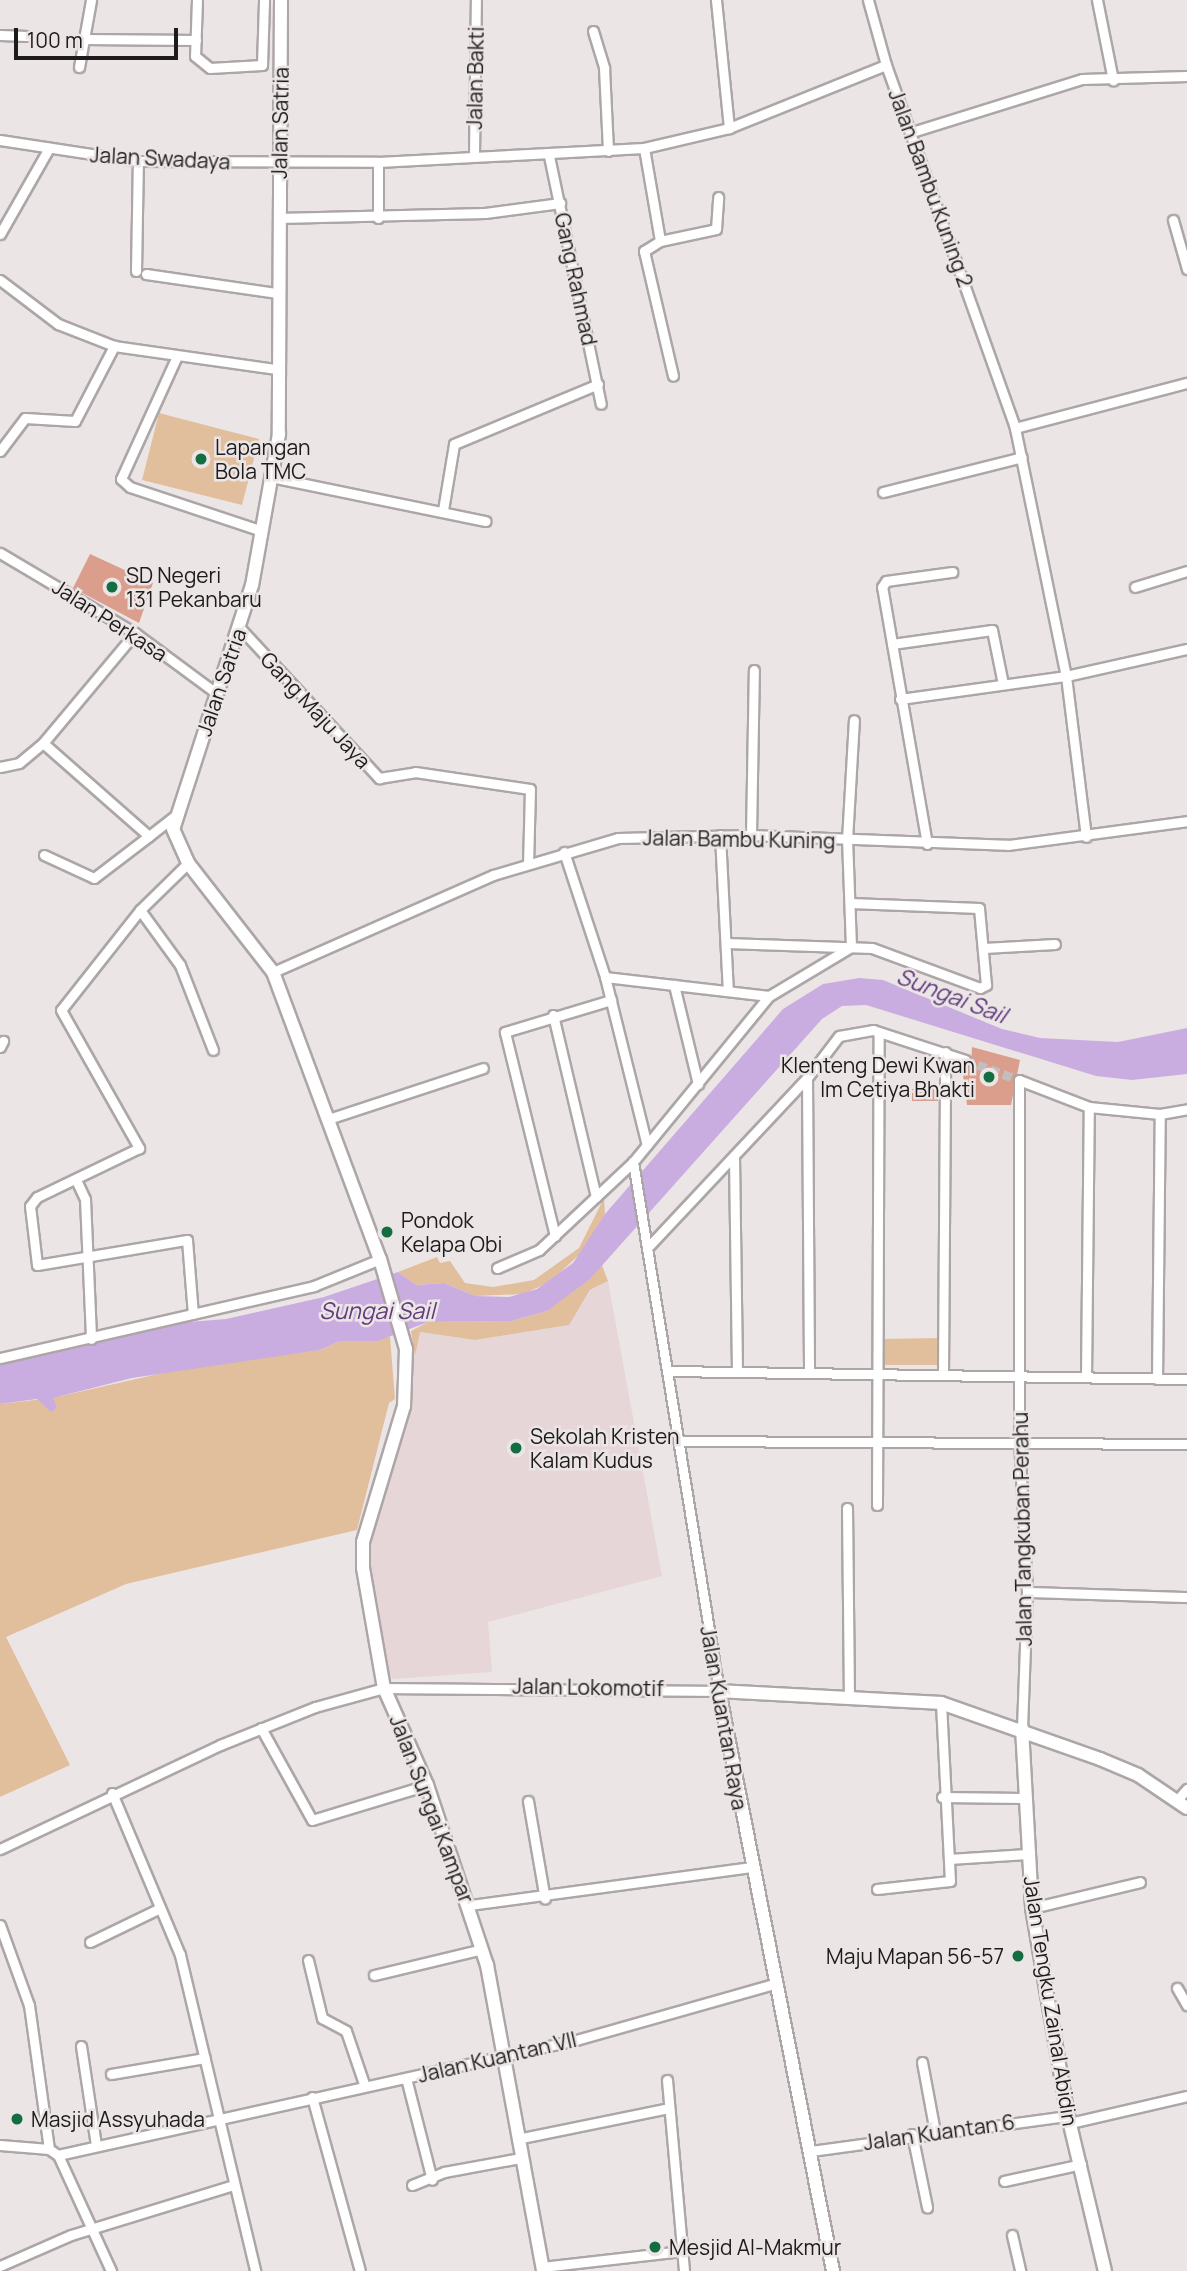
<!DOCTYPE html>
<style>
body{margin:0}
#map{position:relative;width:1187px;height:2271px;overflow:hidden;background:#ece5e6;font-family:Manrope,sans-serif}
div>[style]{position:absolute}
[style*='--x']{left:calc(var(--x)*1px);top:calc(var(--y)*1px);width:calc(var(--w)*1px);rotate:calc(var(--a)*1deg)}
.built>*{inset:0;background:#e6d6d8}
.green>*{inset:0;background:#e1bf9d}
.water>*{inset:0;background:#caade0}
.building>*{inset:0;background:#db9e8c}
.street-tunnel>*{height:9px;margin-top:-4.5px;transform-origin:0;background:repeating-linear-gradient(90deg,#c3bdbd 0 9px,transparent 0 13.5px)}
.roads{filter:drop-shadow(2px 0 #ada6a7) drop-shadow(-2px 0 #ada6a7) drop-shadow(0 2px #ada6a7) drop-shadow(0 -2px #ada6a7)}
.street>*{height:9px;margin:-4.5px;padding:0 4.5px;transform-origin:4.5px;border-radius:4.5px;background:#fff}
.secondary>*{height:12px;margin:-6px;padding:0 6px;transform-origin:6px;border-radius:6px;background:#fff}
.dots>*{width:19px;height:19px;translate:-50% -50%;box-sizing:border-box;border:4px solid #ece5e6;border-radius:50%}
span{translate:-50% -50%;white-space:nowrap;text-align:center;line-height:1.15;-webkit-text-stroke:5px #ece5e6;paint-order:stroke}
.street-label{font-size:21px;color:#1d1b1b}
.poi-label{font-size:21px;color:#1d1b1b}
.left{translate:0 -50%;text-align:left}
.right{translate:-100% -50%;text-align:right}
.water-label{font-size:23px;color:#623d7c;font-style:italic}
.scale{position:absolute;left:14px;top:28px;width:164px;height:32px;box-sizing:border-box;border:4px solid #1d1b1b;border-top:0;padding-left:9px;font-size:21px;line-height:24px;white-space:nowrap;color:#1d1b1b;-webkit-text-stroke:5px #ece5e6;paint-order:stroke}
</style>
<div id="map">
<div class="built">
<i style="clip-path:polygon(608px 1281px,662px 1576px,488px 1622px,492px 1672px,393px 1679px,385px 1668px,365px 1544px,389px 1484px,419px 1332px,476px 1340px,568px 1325px,591px 1290px)"></i>
</div>
<div class="green">
<i style="clip-path:polygon(159px 413px,259px 439px,242px 505px,142px 480px)"></i>
<i style="clip-path:polygon(604px 1198px,605px 1214px,583px 1251px,550px 1282px,523px 1294px,475px 1296px,444px 1283px,416px 1285px,398px 1272px,437px 1257px,440px 1263px,450px 1261px,465px 1283px,493px 1287px,534px 1280px,579px 1248px)"></i>
<i style="clip-path:polygon(602px 1265px,608px 1281px,590px 1290px,569px 1325px,475px 1340px,420px 1332px,415px 1356px,411px 1331px,428px 1322px,511px 1321px,547px 1311px)"></i>
<i style="clip-path:polygon(390px 1337px,395px 1399px,389px 1403px,357px 1530px,126px 1584px,6px 1637px,70px 1765px,0 1797px,0 1404px,52px 1398px,189px 1367px,320px 1350px,340px 1341px)"></i>
<i style="clip-path:polygon(940px 1338px,940px 1365px,881px 1365px,881px 1339px)"></i>
</div>
<div class="water">
<i style="clip-path:polygon(859px 978px,883px 980px,1002px 1029px,1040px 1038px,1118px 1042px,1187px 1028px,1187px 1074px,1132px 1080px,1096px 1076px,866px 1005px,842px 1006px,822px 1019px,590px 1279px,547px 1311px,511px 1321px,428px 1322px,378px 1341px,340px 1341px,320px 1350px,132px 1378px,53px 1398px,57px 1407px,51px 1412px,37px 1399px,0 1404px,0 1365px,176px 1323px,226px 1319px,324px 1297px,398px 1272px,416px 1285px,444px 1283px,475px 1296px,509px 1297px,537px 1289px,573px 1263px,605px 1214px,783px 1009px,823px 984px)"></i>
</div>
<div class="building">
<i style="clip-path:polygon(90px 554px,153px 583px,139px 623px,73px 588px)"></i>
<i style="clip-path:polygon(972px 1047px,1020px 1060px,1011px 1105px,967px 1105px,962px 1068px,971px 1063px)"></i>
<i style="clip-path:polygon(912px 1089px,938px 1089px,938px 1101px,912px 1101px)"></i>
</div>
<div class="street-tunnel">
<i style="--x:965;--y:1060;--w:58;--a:20.3"></i>
</div>
<div class="roads">
<div class="street">
<i style="--x:197;--y:0;--w:56;--a:92"></i>
<i style="--x:195;--y:56;--w:19;--a:39"></i>
<i style="--x:210;--y:68;--w:52;--a:-3.3"></i>
<i style="--x:262;--y:65;--w:65;--a:-88.2"></i>
<i style="--x:716;--y:0;--w:129;--a:84.2"></i>
<i style="--x:868;--y:0;--w:67;--a:74.5"></i>
<i style="--x:886;--y:65;--w:385;--a:70.4"></i>
<i style="--x:1015;--y:428;--w:253;--a:78.4"></i>
<i style="--x:1066;--y:676;--w:162;--a:82.9"></i>
<i style="--x:1097;--y:0;--w:82;--a:78.7"></i>
<i style="--x:593;--y:31;--w:39;--a:73"></i>
<i style="--x:604;--y:68;--w:83;--a:87.2"></i>
<i style="--x:0;--y:35;--w:27;--a:2"></i>
<i style="--x:84;--y:39;--w:112;--a:0.5"></i>
<i style="--x:79;--y:67;--w:68;--a:-79.8"></i>
<i style="--x:912;--y:132;--w:178;--a:-17.3"></i>
<i style="--x:1082;--y:79;--w:105;--a:-1.6"></i>
<i style="--x:0;--y:140;--w:140;--a:8.7"></i>
<i style="--x:138;--y:161;--w:240;--a:0.2"></i>
<i style="--x:378;--y:162;--w:266;--a:-3"></i>
<i style="--x:644;--y:148;--w:87;--a:-13.2"></i>
<i style="--x:729;--y:128;--w:169;--a:-21.9"></i>
<i style="--x:644;--y:148;--w:94;--a:80.2"></i>
<i style="--x:660;--y:241;--w:19;--a:148"></i>
<i style="--x:644;--y:251;--w:128;--a:76.9"></i>
<i style="--x:474;--y:156;--w:156;--a:-89.3"></i>
<i style="--x:549;--y:156;--w:253;--a:78.2"></i>
<i style="--x:378;--y:162;--w:56;--a:90"></i>
<i style="--x:278;--y:218;--w:207;--a:-1.4"></i>
<i style="--x:485;--y:213;--w:76;--a:-7.6"></i>
<i style="--x:1173;--y:220;--w:51;--a:74.1"></i>
<i style="--x:0;--y:234;--w:99;--a:-60.3"></i>
<i style="--x:660;--y:241;--w:57;--a:-12.1"></i>
<i style="--x:716;--y:229;--w:32;--a:-86"></i>
<i style="--x:136;--y:271;--w:110;--a:-89"></i>
<i style="--x:146;--y:274;--w:131;--a:8.3"></i>
<i style="--x:0;--y:280;--w:73;--a:37.2"></i>
<i style="--x:58;--y:324;--w:60;--a:21.4"></i>
<i style="--x:114;--y:346;--w:164;--a:8.1"></i>
<i style="--x:177;--y:356;--w:135;--a:114.5"></i>
<i style="--x:121;--y:479;--w:12;--a:42"></i>
<i style="--x:130;--y:487;--w:139;--a:18.4"></i>
<i style="--x:1015;--y:428;--w:178;--a:-14.7"></i>
<i style="--x:0;--y:451;--w:41;--a:-52.9"></i>
<i style="--x:25;--y:418;--w:50;--a:3.4"></i>
<i style="--x:75;--y:421;--w:85;--a:-62.5"></i>
<i style="--x:271;--y:477;--w:219;--a:11.6"></i>
<i style="--x:883;--y:492;--w:143;--a:-14.1"></i>
<i style="--x:443;--y:510;--w:67;--a:-80.5"></i>
<i style="--x:454;--y:444;--w:156;--a:-22.6"></i>
<i style="--x:0;--y:553;--w:157;--a:30.7"></i>
<i style="--x:135;--y:633;--w:101;--a:36.5"></i>
<i style="--x:1135;--y:587;--w:54;--a:-17.1"></i>
<i style="--x:240;--y:628;--w:205;--a:47.2"></i>
<i style="--x:379;--y:778;--w:36;--a:-9"></i>
<i style="--x:415;--y:772;--w:116;--a:8.4"></i>
<i style="--x:530;--y:789;--w:74;--a:91.5"></i>
<i style="--x:892;--y:644;--w:101;--a:-8"></i>
<i style="--x:992;--y:630;--w:55;--a:78.5"></i>
<i style="--x:900;--y:699;--w:168;--a:-7.9"></i>
<i style="--x:1066;--y:676;--w:124;--a:-12.6"></i>
<i style="--x:43;--y:743;--w:141;--a:41.3"></i>
<i style="--x:149;--y:836;--w:33;--a:-38"></i>
<i style="--x:0;--y:767;--w:19;--a:-12"></i>
<i style="--x:19;--y:763;--w:31;--a:-40"></i>
<i style="--x:43;--y:743;--w:143;--a:-50.1"></i>
<i style="--x:720;--y:835;--w:156;--a:87.1"></i>
<i style="--x:751;--y:835;--w:165;--a:-89"></i>
<i style="--x:927;--y:844;--w:261;--a:-99.9"></i>
<i style="--x:882;--y:587;--w:7;--a:-56"></i>
<i style="--x:886;--y:581;--w:67;--a:-7.8"></i>
<i style="--x:564;--y:852;--w:132;--a:71.8"></i>
<i style="--x:605;--y:977;--w:173;--a:76"></i>
<i style="--x:44;--y:855;--w:55;--a:24.7"></i>
<i style="--x:94;--y:878;--w:69;--a:-37.4"></i>
<i style="--x:188;--y:863;--w:67;--a:135.6"></i>
<i style="--x:140;--y:910;--w:127;--a:128.3"></i>
<i style="--x:61;--y:1010;--w:159;--a:60.5"></i>
<i style="--x:139;--y:1148;--w:113;--a:154.3"></i>
<i style="--x:37;--y:1197;--w:11;--a:128"></i>
<i style="--x:30;--y:1206;--w:59;--a:83.2"></i>
<i style="--x:37;--y:1265;--w:152;--a:-9.5"></i>
<i style="--x:187;--y:1240;--w:74;--a:85.4"></i>
<i style="--x:140;--y:910;--w:68;--a:54"></i>
<i style="--x:180;--y:965;--w:91;--a:68.8"></i>
<i style="--x:726;--y:943;--w:146;--a:2"></i>
<i style="--x:872;--y:948;--w:115;--a:20.3"></i>
<i style="--x:980;--y:988;--w:7;--a:-27"></i>
<i style="--x:986;--y:985;--w:77;--a:-95.2"></i>
<i style="--x:979;--y:908;--w:129;--a:-177.8"></i>
<i style="--x:851;--y:947;--w:107;--a:-92.1"></i>
<i style="--x:847;--y:840;--w:120;--a:-86.7"></i>
<i style="--x:984;--y:948;--w:71;--a:-3.2"></i>
<i style="--x:273;--y:972;--w:240;--a:-23.8"></i>
<i style="--x:493;--y:875;--w:130;--a:-16.5"></i>
<i style="--x:618;--y:838;--w:133;--a:-1.3"></i>
<i style="--x:751;--y:835;--w:257;--a:2.2"></i>
<i style="--x:1008;--y:845;--w:181;--a:-7.6"></i>
<i style="--x:605;--y:977;--w:165;--a:6.6"></i>
<i style="--x:674;--y:985;--w:102;--a:76.4"></i>
<i style="--x:553;--y:1015;--w:187;--a:76.7"></i>
<i style="--x:0;--y:1047;--w:7;--a:-63"></i>
<i style="--x:807;--y:1078;--w:294;--a:89.6"></i>
<i style="--x:328;--y:1119;--w:163;--a:-18.2"></i>
<i style="--x:734;--y:1156;--w:215;--a:89.2"></i>
<i style="--x:77;--y:1182;--w:19;--a:65"></i>
<i style="--x:85;--y:1199;--w:140;--a:87.5"></i>
<i style="--x:555;--y:1236;--w:210;--a:-103.8"></i>
<i style="--x:505;--y:1032;--w:111;--a:-16.8"></i>
<i style="--x:649;--y:1246;--w:231;--a:-46.8"></i>
<i style="--x:807;--y:1078;--w:53;--a:-52.7"></i>
<i style="--x:839;--y:1036;--w:35;--a:-10"></i>
<i style="--x:873;--y:1030;--w:97;--a:18.1"></i>
<i style="--x:497;--y:1268;--w:46;--a:-23.2"></i>
<i style="--x:539;--y:1250;--w:129;--a:-43.1"></i>
<i style="--x:633;--y:1162;--w:215;--a:-50.7"></i>
<i style="--x:769;--y:996;--w:96;--a:-30.9"></i>
<i style="--x:0;--y:1358;--w:322;--a:-12.9"></i>
<i style="--x:314;--y:1286;--w:71;--a:-22.2"></i>
<i style="--x:668;--y:1371;--w:519;--a:0.88"></i>
<i style="--x:943;--y:1372;--w:320;--a:-89.6"></i>
<i style="--x:1086;--y:1377;--w:270;--a:-89.4"></i>
<i style="--x:1157;--y:1379;--w:265;--a:-89.4"></i>
<i style="--x:680;--y:1441;--w:507;--a:0.34"></i>
<i style="--x:877;--y:1505;--w:473;--a:-89.8"></i>
<i style="--x:847;--y:1508;--w:187;--a:89.4"></i>
<i style="--x:1027;--y:1592;--w:160;--a:1.8"></i>
<i style="--x:261;--y:1728;--w:105;--a:61"></i>
<i style="--x:312;--y:1820;--w:120;--a:-16.9"></i>
<i style="--x:1022;--y:1728;--w:136;--a:-87.9"></i>
<i style="--x:1027;--y:1592;--w:151;--a:-93"></i>
<i style="--x:1019;--y:1441;--w:361;--a:-90"></i>
<i style="--x:1019;--y:1080;--w:75;--a:21.1"></i>
<i style="--x:1089;--y:1107;--w:71;--a:5.6"></i>
<i style="--x:1160;--y:1114;--w:27;--a:-10"></i>
<i style="--x:112;--y:1793;--w:176;--a:67.2"></i>
<i style="--x:180;--y:1955;--w:325;--a:76.6"></i>
<i style="--x:942;--y:1797;--w:81;--a:0.7"></i>
<i style="--x:1177;--y:1800;--w:15;--a:-48"></i>
<i style="--x:528;--y:1801;--w:99;--a:80.2"></i>
<i style="--x:0;--y:1849;--w:243;--a:-25.3"></i>
<i style="--x:220;--y:1745;--w:102;--a:-21.8"></i>
<i style="--x:315;--y:1707;--w:72;--a:-15.4"></i>
<i style="--x:384;--y:1688;--w:335;--a:0.5"></i>
<i style="--x:719;--y:1691;--w:536;--a:-99.23"></i>
<i style="--x:949;--y:1859;--w:78;--a:-3.7"></i>
<i style="--x:877;--y:1889;--w:73;--a:-6.3"></i>
<i style="--x:950;--y:1881;--w:178;--a:-92.9"></i>
<i style="--x:470;--y:1905;--w:285;--a:-7.7"></i>
<i style="--x:1032;--y:1908;--w:111;--a:-13.5"></i>
<i style="--x:0;--y:1925;--w:85;--a:70.1"></i>
<i style="--x:29;--y:2005;--w:145;--a:82.1"></i>
<i style="--x:49;--y:2149;--w:11;--a:34"></i>
<i style="--x:58;--y:2155;--w:128;--a:65.4"></i>
<i style="--x:90;--y:1942;--w:78;--a:-25.9"></i>
<i style="--x:308;--y:1960;--w:60;--a:76.4"></i>
<i style="--x:322;--y:2018;--w:27;--a:28"></i>
<i style="--x:346;--y:2031;--w:56;--a:71.2"></i>
<i style="--x:374;--y:1975;--w:111;--a:-13.5"></i>
<i style="--x:1177;--y:1988;--w:20;--a:60"></i>
<i style="--x:81;--y:2046;--w:100;--a:81.4"></i>
<i style="--x:922;--y:2062;--w:71;--a:79.5"></i>
<i style="--x:111;--y:2074;--w:95;--a:-9.7"></i>
<i style="--x:406;--y:2078;--w:105;--a:75.7"></i>
<i style="--x:667;--y:2080;--w:192;--a:84.9"></i>
<i style="--x:312;--y:2097;--w:180;--a:74.6"></i>
<i style="--x:1070;--y:2123;--w:120;--a:-13"></i>
<i style="--x:912;--y:2134;--w:75;--a:78.4"></i>
<i style="--x:517;--y:2139;--w:155;--a:-11.5"></i>
<i style="--x:0;--y:2145;--w:49;--a:4.7"></i>
<i style="--x:811;--y:2151;--w:259;--a:-7.8"></i>
<i style="--x:58;--y:2155;--w:531;--a:-12.52"></i>
<i style="--x:576;--y:2040;--w:206;--a:-15.8"></i>
<i style="--x:1004;--y:2181;--w:79;--a:-12.4"></i>
<i style="--x:412;--y:2185;--w:35;--a:-22"></i>
<i style="--x:444;--y:2172;--w:77;--a:-10.4"></i>
<i style="--x:1012;--y:2235;--w:37;--a:77"></i>
<i style="--x:0;--y:2266;--w:77;--a:-23.6"></i>
<i style="--x:71;--y:2235;--w:170;--a:-17.1"></i>
<i style="--x:542;--y:2267;--w:141;--a:-6.5"></i>
</div>
<div class="secondary">
<i style="--x:281;--y:0;--w:434;--a:90.3"></i>
<i style="--x:279;--y:434;--w:153;--a:100.1"></i>
<i style="--x:252;--y:585;--w:256;--a:107.9"></i>
<i style="--x:173;--y:829;--w:37;--a:66"></i>
<i style="--x:188;--y:863;--w:138;--a:52.1"></i>
<i style="--x:273;--y:972;--w:306;--a:69.6"></i>
<i style="--x:380;--y:1259;--w:94;--a:73.9"></i>
<i style="--x:406;--y:1349;--w:57;--a:92"></i>
<i style="--x:404;--y:1406;--w:142;--a:106.8"></i>
<i style="--x:363;--y:1542;--w:26;--a:90"></i>
<i style="--x:363;--y:1568;--w:122;--a:80.1"></i>
<i style="--x:384;--y:1688;--w:106;--a:66.1"></i>
<i style="--x:427;--y:1785;--w:190;--a:71.6"></i>
<i style="--x:487;--y:1965;--w:311;--a:79.6"></i>
<i style="--x:1022;--y:1728;--w:180;--a:86.8"></i>
<i style="--x:1032;--y:1908;--w:211;--a:80.2"></i>
<i style="--x:1068;--y:2116;--w:159;--a:76.6"></i>
<i style="--x:833;--y:2271;--w:591;--a:-101.12"></i>
<i style="--x:719;--y:1691;--w:222;--a:3.1"></i>
<i style="--x:941;--y:1703;--w:169;--a:19.4"></i>
<i style="--x:1100;--y:1759;--w:41;--a:22.8"></i>
<i style="--x:1138;--y:1775;--w:59;--a:34"></i>
</div>
</div>
<div class="dots">
<i style="left:201px;top:459px;background:#136d41"></i>
<i style="left:112px;top:587px;background:#136d41"></i>
<i style="left:989px;top:1077px;background:#136d41"></i>
<i style="left:387px;top:1232px;background:#136d41"></i>
<i style="left:516px;top:1448px;background:#136d41"></i>
<i style="left:1018px;top:1956px;background:#136d41"></i>
<i style="left:17px;top:2119px;background:#136d41"></i>
<i style="left:655px;top:2247px;background:#136d41"></i>
</div>
<div class="street-label">
<span style="left:475px;top:78px;rotate:-89deg">Jalan Bakti</span>
<span style="left:280px;top:123px;rotate:-89deg">Jalan Satria</span>
<span style="left:160px;top:158px;rotate:3deg">Jalan Swadaya</span>
<span style="left:931px;top:188px;rotate:70deg">Jalan Bambu Kuning 2</span>
<span style="left:576px;top:279px;rotate:78deg">Gang Rahmad</span>
<span style="left:110px;top:620px;rotate:33deg">Jalan Perkasa</span>
<span style="left:221px;top:682px;rotate:-71deg">Jalan Satria</span>
<span style="left:316px;top:710px;rotate:47deg">Gang Maju Jaya</span>
<span style="left:739px;top:839px;rotate:1deg">Jalan Bambu Kuning</span>
<span style="left:1022px;top:1529px;rotate:-91deg">Jalan Tangkuban Perahu</span>
<span style="left:588px;top:1687px;rotate:1deg">Jalan Lokomotif</span>
<span style="left:724px;top:1718px;rotate:80deg">Jalan Kuantan Raya</span>
<span style="left:432px;top:1809px;rotate:69deg">Jalan Sungai Kampar</span>
<span style="left:1051px;top:2001px;rotate:81deg">Jalan Tengku Zainal Abidin</span>
<span style="left:497px;top:2057px;rotate:-13deg">Jalan Kuantan VII</span>
<span style="left:939px;top:2132px;rotate:-8deg">Jalan Kuantan 6</span>
</div>
<div class="poi-label">
<span class="left" style="left:215px;top:459px">Lapangan<br>Bola TMC</span>
<span class="left" style="left:126px;top:587px">SD Negeri<br>131 Pekanbaru</span>
<span class="right" style="left:975px;top:1077px">Klenteng Dewi Kwan<br>Im Cetiya Bhakti</span>
<span class="left" style="left:401px;top:1232px">Pondok<br>Kelapa Obi</span>
<span class="left" style="left:530px;top:1448px">Sekolah Kristen<br>Kalam Kudus</span>
<span class="right" style="left:1004px;top:1956px">Maju Mapan 56-57</span>
<span class="left" style="left:31px;top:2119px">Masjid Assyuhada</span>
<span class="left" style="left:669px;top:2247px">Mesjid Al-Makmur</span>
</div>
<div class="water-label">
<span style="left:952px;top:995px;rotate:21deg">Sungai Sail</span>
<span style="left:377px;top:1310px">Sungai Sail</span>
</div>
<div class="scale">100 m</div>
</div>
